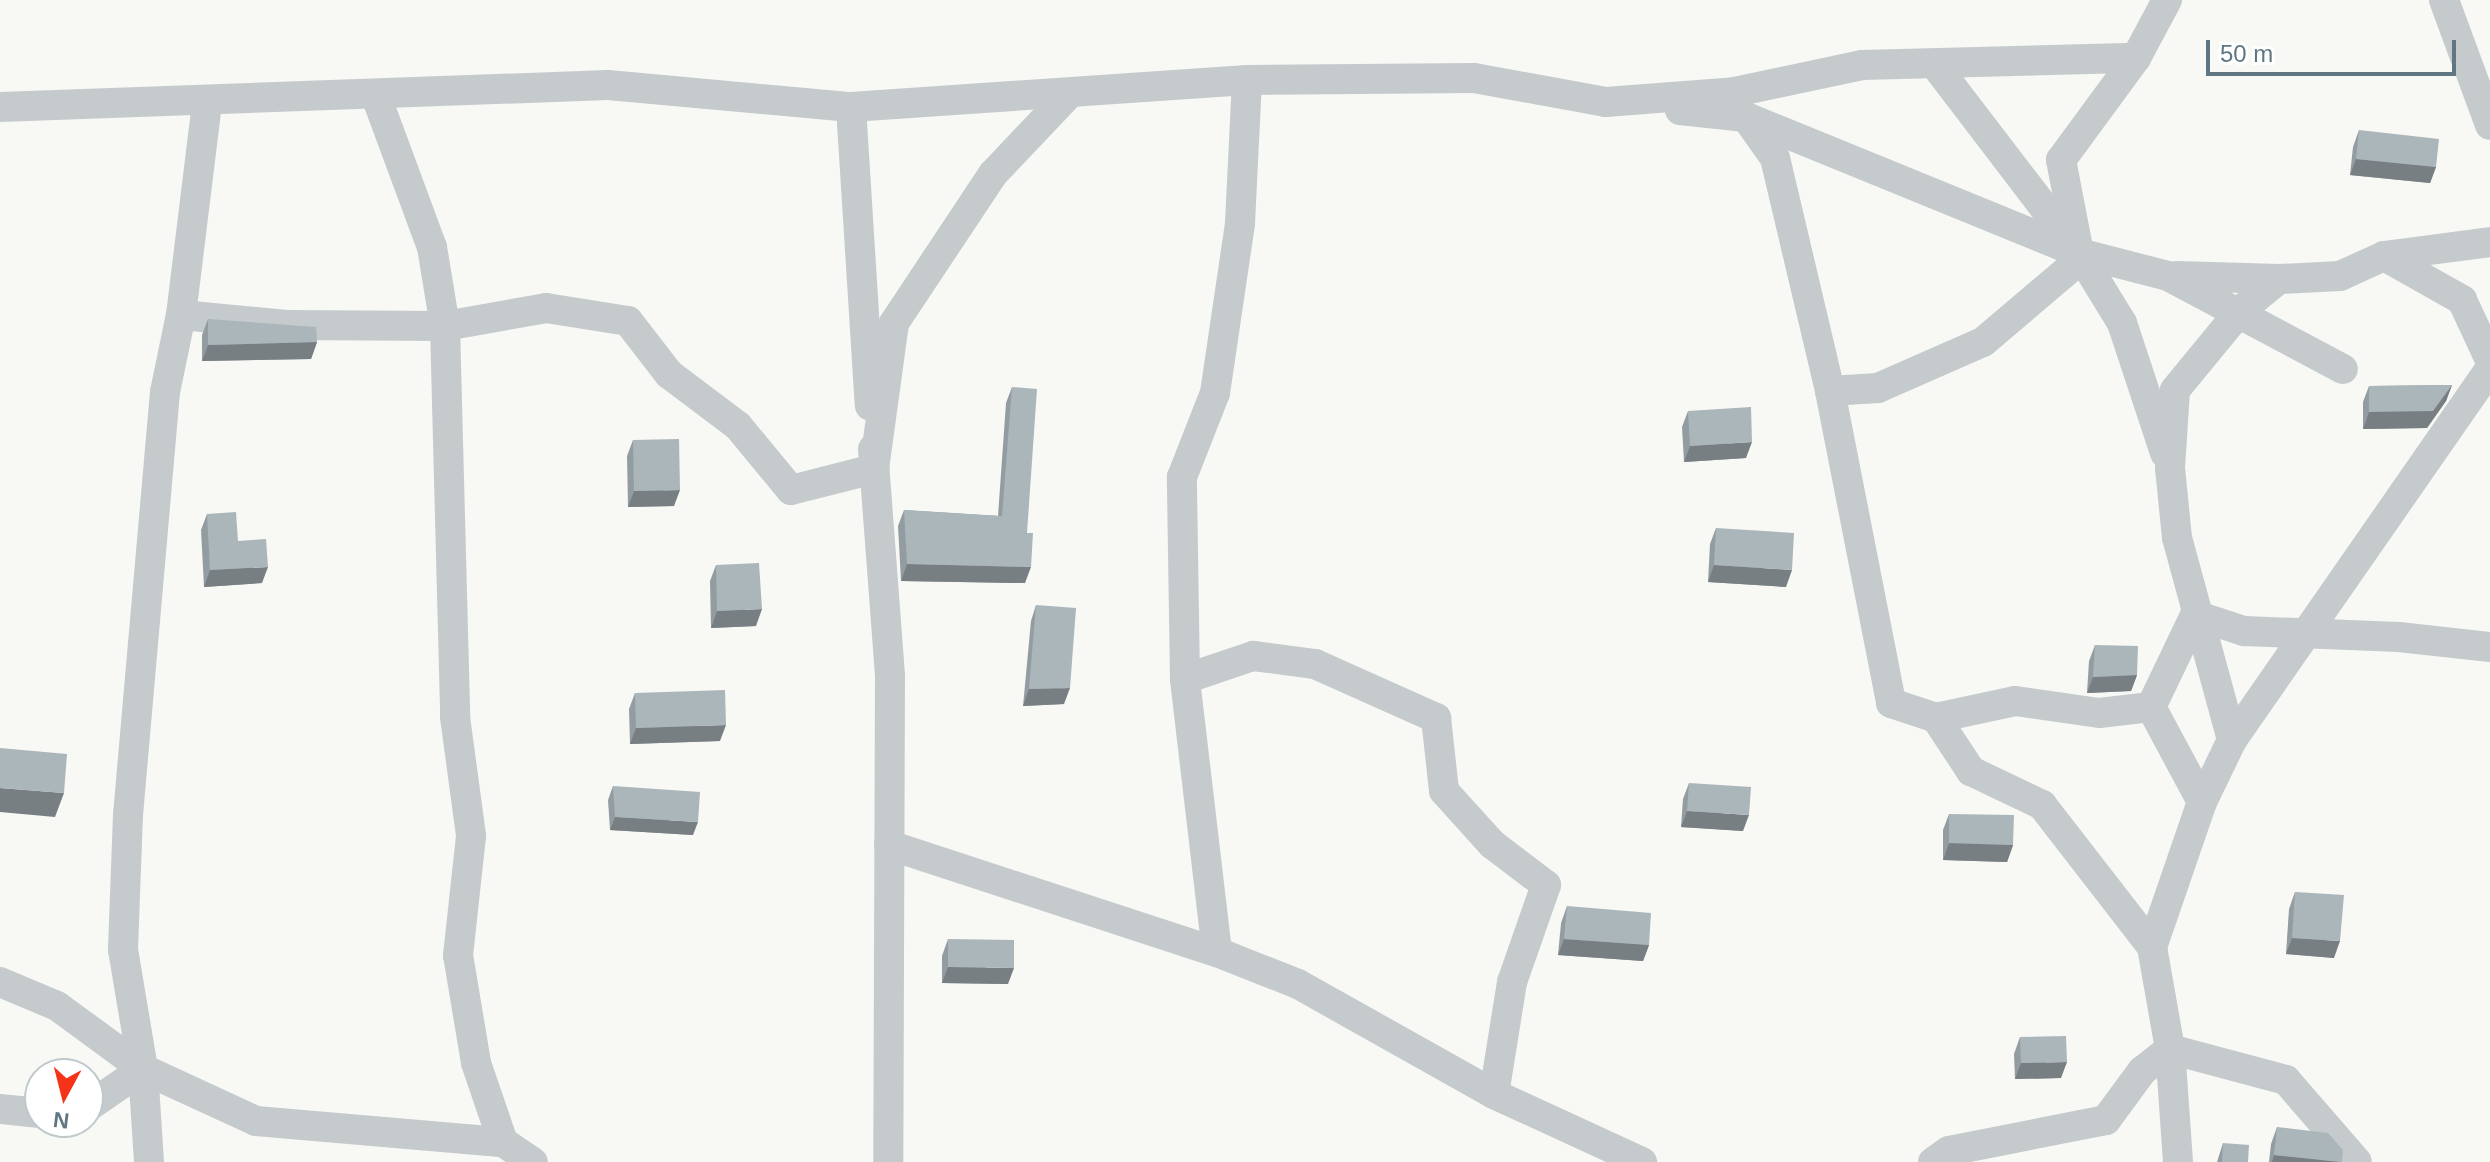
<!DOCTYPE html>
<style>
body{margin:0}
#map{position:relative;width:2490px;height:1162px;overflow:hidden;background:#f8f8f5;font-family:Helvetica,sans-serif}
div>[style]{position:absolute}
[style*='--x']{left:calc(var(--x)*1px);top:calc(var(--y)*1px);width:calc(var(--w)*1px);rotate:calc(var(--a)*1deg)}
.street>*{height:30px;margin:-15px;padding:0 15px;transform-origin:15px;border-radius:15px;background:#c5cacd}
.wall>*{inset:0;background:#939da1}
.shaded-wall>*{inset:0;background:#787f83}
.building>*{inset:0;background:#abb6bb}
span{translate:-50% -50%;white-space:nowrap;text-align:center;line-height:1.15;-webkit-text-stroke:8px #fff;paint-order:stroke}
.north{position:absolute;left:24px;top:1058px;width:80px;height:80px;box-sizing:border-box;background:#fff;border:2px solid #bfc9cd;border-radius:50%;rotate:187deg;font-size:22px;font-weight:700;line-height:32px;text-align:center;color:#607783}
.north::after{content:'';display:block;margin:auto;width:28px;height:36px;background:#f43318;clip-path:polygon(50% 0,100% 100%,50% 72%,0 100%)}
.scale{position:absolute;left:2206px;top:40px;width:250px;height:36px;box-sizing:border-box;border:4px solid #607783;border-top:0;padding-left:10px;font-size:24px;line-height:28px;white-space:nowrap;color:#607783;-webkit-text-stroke:6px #fff;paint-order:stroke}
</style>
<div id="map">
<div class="street">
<i style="--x:2444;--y:0;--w:133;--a:69.8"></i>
<i style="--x:1936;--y:66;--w:235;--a:52.6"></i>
<i style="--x:2079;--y:253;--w:82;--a:58.4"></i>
<i style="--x:2122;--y:323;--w:137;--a:71.7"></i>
<i style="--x:376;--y:96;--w:161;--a:69.7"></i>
<i style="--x:432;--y:247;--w:80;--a:80.7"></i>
<i style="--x:445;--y:326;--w:391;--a:88.5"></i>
<i style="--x:455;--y:717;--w:120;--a:82.3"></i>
<i style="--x:471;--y:836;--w:120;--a:96.2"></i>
<i style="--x:458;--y:955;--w:109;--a:80.5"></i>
<i style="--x:476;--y:1063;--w:83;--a:71.1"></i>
<i style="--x:0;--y:107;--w:608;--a:-2.07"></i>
<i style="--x:608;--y:85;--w:244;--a:5.2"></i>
<i style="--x:851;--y:107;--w:397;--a:-3.9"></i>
<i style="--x:1247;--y:80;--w:227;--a:-0.5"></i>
<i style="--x:1474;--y:78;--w:134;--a:10.3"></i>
<i style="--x:1606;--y:102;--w:129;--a:-4.4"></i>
<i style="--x:1735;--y:92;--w:130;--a:-12"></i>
<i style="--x:1862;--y:65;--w:274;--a:-1.5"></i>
<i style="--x:851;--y:107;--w:299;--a:86.4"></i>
<i style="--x:1680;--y:110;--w:66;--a:6.1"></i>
<i style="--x:1746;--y:117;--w:360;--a:22.2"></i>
<i style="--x:2079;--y:253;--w:92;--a:14.5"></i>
<i style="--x:2168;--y:276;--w:198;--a:28"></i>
<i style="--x:1746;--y:117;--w:50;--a:54.7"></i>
<i style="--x:1775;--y:158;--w:239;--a:76.7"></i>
<i style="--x:1830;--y:391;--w:318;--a:78.9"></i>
<i style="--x:1891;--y:703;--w:47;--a:18.4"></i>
<i style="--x:1936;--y:718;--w:64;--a:56.6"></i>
<i style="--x:1971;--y:771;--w:79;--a:25.6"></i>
<i style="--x:2042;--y:805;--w:180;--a:52.2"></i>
<i style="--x:2078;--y:248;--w:90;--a:-100.9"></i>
<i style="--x:2061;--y:160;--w:127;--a:-53.7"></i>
<i style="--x:2136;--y:58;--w:66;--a:-61.9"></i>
<i style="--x:2384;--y:256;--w:90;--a:29.4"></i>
<i style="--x:2462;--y:300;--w:66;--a:65"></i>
<i style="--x:2177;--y:276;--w:102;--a:1.7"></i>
<i style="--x:181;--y:315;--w:106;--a:5.4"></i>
<i style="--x:287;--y:325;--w:158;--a:0.4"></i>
<i style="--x:445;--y:326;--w:103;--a:-10.1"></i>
<i style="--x:546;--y:308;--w:83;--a:9"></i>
<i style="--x:628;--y:321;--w:67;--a:52.3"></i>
<i style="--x:669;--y:374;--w:86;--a:37"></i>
<i style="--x:738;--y:426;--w:83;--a:50.4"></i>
<i style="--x:791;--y:490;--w:86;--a:-14.2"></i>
<i style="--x:874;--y:469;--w:147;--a:-82.2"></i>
<i style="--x:894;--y:323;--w:179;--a:-56.4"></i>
<i style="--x:993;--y:174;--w:109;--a:-46.5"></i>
<i style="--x:1830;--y:391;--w:48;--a:-3.6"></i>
<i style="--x:1878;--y:388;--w:115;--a:-23.7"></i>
<i style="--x:1983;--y:342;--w:130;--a:-40.3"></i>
<i style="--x:873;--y:449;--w:228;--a:85.7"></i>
<i style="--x:890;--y:676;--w:486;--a:90.2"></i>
<i style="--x:1185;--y:679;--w:72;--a:-18.7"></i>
<i style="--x:1253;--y:656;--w:63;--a:7.4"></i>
<i style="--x:1315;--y:664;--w:133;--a:24.1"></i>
<i style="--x:1436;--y:718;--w:73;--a:83.7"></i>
<i style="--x:1444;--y:791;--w:72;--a:47.8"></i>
<i style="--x:1492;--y:844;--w:68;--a:37.2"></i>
<i style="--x:1546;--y:885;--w:103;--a:109.3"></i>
<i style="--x:1512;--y:982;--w:113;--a:99.1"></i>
<i style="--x:1936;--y:718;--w:81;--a:-12.1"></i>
<i style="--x:2015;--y:701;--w:85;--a:8.1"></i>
<i style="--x:2099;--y:713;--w:52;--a:-6.6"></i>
<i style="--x:2232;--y:740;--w:452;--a:-55.2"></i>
<i style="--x:2202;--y:802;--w:108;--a:-118.2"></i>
<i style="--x:2151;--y:707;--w:102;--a:-64.4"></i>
<i style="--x:2195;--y:615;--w:52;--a:18.1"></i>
<i style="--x:2244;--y:631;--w:155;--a:2.2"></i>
<i style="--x:2399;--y:637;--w:92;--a:6.3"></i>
<i style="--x:889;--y:845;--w:345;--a:18.1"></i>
<i style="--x:1217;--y:952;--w:87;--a:21.6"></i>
<i style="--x:1298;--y:984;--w:225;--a:29.3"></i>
<i style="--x:1494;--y:1094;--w:163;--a:24.7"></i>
<i style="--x:1217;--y:952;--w:275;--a:-96.7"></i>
<i style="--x:1185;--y:679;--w:202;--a:-90.9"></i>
<i style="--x:1182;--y:477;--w:90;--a:-68.6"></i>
<i style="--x:1215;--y:393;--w:172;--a:-81.6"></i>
<i style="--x:1240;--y:223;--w:143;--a:-87.2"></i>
<i style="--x:0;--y:982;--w:62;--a:22.8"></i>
<i style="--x:57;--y:1006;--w:107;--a:36.2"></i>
<i style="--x:143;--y:1069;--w:124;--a:24.7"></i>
<i style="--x:256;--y:1121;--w:248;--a:4.9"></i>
<i style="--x:503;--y:1142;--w:36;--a:34"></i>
<i style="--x:88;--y:1107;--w:67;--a:-34.6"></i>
<i style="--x:0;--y:1109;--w:40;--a:5.7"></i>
<i style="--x:149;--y:1162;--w:93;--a:-93.7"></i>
<i style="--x:143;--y:1069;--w:121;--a:-99.5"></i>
<i style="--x:123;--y:950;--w:135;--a:-87.9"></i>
<i style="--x:128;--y:815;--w:425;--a:-85"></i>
<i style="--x:165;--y:392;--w:79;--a:-78.3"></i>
<i style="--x:181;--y:315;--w:214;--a:-83"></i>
<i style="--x:1933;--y:1162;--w:19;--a:-35"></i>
<i style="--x:1949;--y:1151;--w:160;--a:-11.2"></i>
<i style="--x:2106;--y:1120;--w:61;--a:-53.7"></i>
<i style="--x:2142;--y:1071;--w:36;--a:-38"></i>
<i style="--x:2170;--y:1049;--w:104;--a:-100"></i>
<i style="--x:2152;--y:947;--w:153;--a:-71"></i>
<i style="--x:2202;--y:802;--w:69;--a:-64.2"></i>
<i style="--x:2232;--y:740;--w:209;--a:-105.2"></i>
<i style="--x:2177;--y:538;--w:70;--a:-95.7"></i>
<i style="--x:2170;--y:468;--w:78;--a:-86.3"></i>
<i style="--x:2175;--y:390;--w:102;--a:-50.6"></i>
<i style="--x:2240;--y:311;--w:50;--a:-39.4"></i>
<i style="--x:2279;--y:279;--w:61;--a:-2.8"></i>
<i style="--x:2340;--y:276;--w:48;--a:-24.4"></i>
<i style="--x:2384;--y:256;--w:107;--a:-7.5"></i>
<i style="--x:2178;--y:1162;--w:113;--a:-94"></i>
<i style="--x:2170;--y:1049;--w:120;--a:15"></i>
<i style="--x:2286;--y:1080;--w:108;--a:49.1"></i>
</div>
<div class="wall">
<i style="clip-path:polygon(2359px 130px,2436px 167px,2430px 183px,2350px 175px,2353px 147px)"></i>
<i style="clip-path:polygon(208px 319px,317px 342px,311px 359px,202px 361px,202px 335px)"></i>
<i style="clip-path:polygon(2452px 385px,2446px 401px,2427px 428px,2363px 429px,2363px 402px,2369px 386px)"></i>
<i style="clip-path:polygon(1012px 387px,1027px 533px,1025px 583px,901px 581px,898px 526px,904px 510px,998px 516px,1006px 403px)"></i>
<i style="clip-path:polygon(1688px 411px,1746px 458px,1684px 462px,1682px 427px)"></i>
<i style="clip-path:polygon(633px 440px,674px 506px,628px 507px,627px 456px)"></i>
<i style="clip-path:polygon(207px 514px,238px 541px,262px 583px,204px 587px,201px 530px)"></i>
<i style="clip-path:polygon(1716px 528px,1786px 587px,1708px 582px,1710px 544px)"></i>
<i style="clip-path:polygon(716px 565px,756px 626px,711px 628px,710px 581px)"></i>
<i style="clip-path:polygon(1036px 605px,1064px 704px,1023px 706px,1031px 621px)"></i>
<i style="clip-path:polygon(2095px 645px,2137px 675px,2131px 691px,2087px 693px,2089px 661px)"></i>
<i style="clip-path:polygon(635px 693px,720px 741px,630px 744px,629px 709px)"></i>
<i style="clip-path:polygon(1689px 783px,1743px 831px,1681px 827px,1683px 799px)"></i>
<i style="clip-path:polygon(613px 786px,693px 835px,610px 830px,608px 800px)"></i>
<i style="clip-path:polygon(1949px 814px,2013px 845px,2007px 862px,1943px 860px,1943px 830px)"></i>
<i style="clip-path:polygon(2295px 892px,2334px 958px,2286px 954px,2289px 909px)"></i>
<i style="clip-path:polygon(1567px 906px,1649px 945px,1643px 961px,1558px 955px,1561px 923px)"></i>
<i style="clip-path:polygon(948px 939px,1008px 984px,942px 983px,942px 956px)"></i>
<i style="clip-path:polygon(2020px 1037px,2061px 1078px,2015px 1079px,2014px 1054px)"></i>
<i style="clip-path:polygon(2277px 1127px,2342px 1162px,2269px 1162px,2271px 1144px)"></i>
<i style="clip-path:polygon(2223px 1143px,2248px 1162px,2217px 1162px)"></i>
</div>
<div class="shaded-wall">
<i style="clip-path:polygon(2356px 159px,2436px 167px,2430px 183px,2350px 175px)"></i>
<i style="clip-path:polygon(317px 342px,311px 359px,202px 361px,208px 345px)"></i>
<i style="clip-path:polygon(2452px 385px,2446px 401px,2427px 428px,2363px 429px,2369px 412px)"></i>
<i style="clip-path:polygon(1752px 442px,1746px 458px,1684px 462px,1690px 446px)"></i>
<i style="clip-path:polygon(680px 490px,674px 506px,628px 507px,634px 491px)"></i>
<i style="clip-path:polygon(907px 564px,1031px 567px,1025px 583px,901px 581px)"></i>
<i style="clip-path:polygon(1714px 565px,1792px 570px,1786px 587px,1708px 582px)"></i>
<i style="clip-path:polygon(268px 567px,262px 583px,204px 587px,210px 570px)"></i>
<i style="clip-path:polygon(762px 609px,756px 626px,711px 628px,717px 611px)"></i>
<i style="clip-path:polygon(2137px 675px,2131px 691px,2087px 693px,2093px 677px)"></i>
<i style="clip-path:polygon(1070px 688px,1064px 704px,1023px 706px,1029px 689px)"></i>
<i style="clip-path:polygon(726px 725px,720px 741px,630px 744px,636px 728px)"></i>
<i style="clip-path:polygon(0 788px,64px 793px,55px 817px,0 812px)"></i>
<i style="clip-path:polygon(1687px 811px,1749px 815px,1743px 831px,1681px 827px)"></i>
<i style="clip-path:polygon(615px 817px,698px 822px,693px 835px,610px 830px)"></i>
<i style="clip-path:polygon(1949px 843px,2013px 845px,2007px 862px,1943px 860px)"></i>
<i style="clip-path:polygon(2292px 938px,2340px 941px,2334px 958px,2286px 954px)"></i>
<i style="clip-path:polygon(1564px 939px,1649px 945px,1643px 961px,1558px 955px)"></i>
<i style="clip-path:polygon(948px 967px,1014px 968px,1008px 984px,942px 983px)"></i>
<i style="clip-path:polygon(2067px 1062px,2061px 1078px,2015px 1079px,2021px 1063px)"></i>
<i style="clip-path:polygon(2274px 1155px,2339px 1162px,2272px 1162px)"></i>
</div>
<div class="building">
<i style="clip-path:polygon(2359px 130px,2439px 139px,2436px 167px,2356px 159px)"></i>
<i style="clip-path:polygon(208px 319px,316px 327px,317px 342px,208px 345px)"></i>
<i style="clip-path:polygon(2452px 385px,2433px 411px,2369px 412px,2369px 386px)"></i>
<i style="clip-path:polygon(1012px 387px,1037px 389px,1027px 533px,1033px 533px,1031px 567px,907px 564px,904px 510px,1002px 516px)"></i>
<i style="clip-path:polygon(1751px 407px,1752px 442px,1690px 446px,1688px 411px)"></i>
<i style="clip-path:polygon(679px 439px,680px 490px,634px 491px,633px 440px)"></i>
<i style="clip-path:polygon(236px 512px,238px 541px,266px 539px,268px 567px,210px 570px,207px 514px)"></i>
<i style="clip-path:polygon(1716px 528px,1794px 533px,1792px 570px,1714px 565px)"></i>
<i style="clip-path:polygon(759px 563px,762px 609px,717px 611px,716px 565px)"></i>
<i style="clip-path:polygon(1036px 605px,1076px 608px,1070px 688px,1029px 689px)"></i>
<i style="clip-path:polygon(2095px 645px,2138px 646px,2137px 675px,2093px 677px)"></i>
<i style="clip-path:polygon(725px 690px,726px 725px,636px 728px,635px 693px)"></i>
<i style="clip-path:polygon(0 748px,67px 754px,64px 793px,0 788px)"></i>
<i style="clip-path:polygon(1689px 783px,1751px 787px,1749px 815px,1687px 811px)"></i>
<i style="clip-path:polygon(613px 786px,700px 792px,698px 822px,615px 817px)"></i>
<i style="clip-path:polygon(1949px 814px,2014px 815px,2013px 845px,1949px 843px)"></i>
<i style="clip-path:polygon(2295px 892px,2344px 895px,2340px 941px,2292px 938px)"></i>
<i style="clip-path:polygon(1567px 906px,1651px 913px,1649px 945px,1564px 939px)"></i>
<i style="clip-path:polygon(948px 939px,1014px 940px,1014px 968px,948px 967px)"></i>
<i style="clip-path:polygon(2066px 1036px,2067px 1062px,2021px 1063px,2020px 1037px)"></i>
<i style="clip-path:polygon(2277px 1127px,2328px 1133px,2343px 1150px,2342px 1162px,2274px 1155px)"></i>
<i style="clip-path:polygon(2223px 1143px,2249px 1145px,2248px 1162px,2222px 1162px)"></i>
</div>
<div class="north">N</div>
<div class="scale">50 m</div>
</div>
